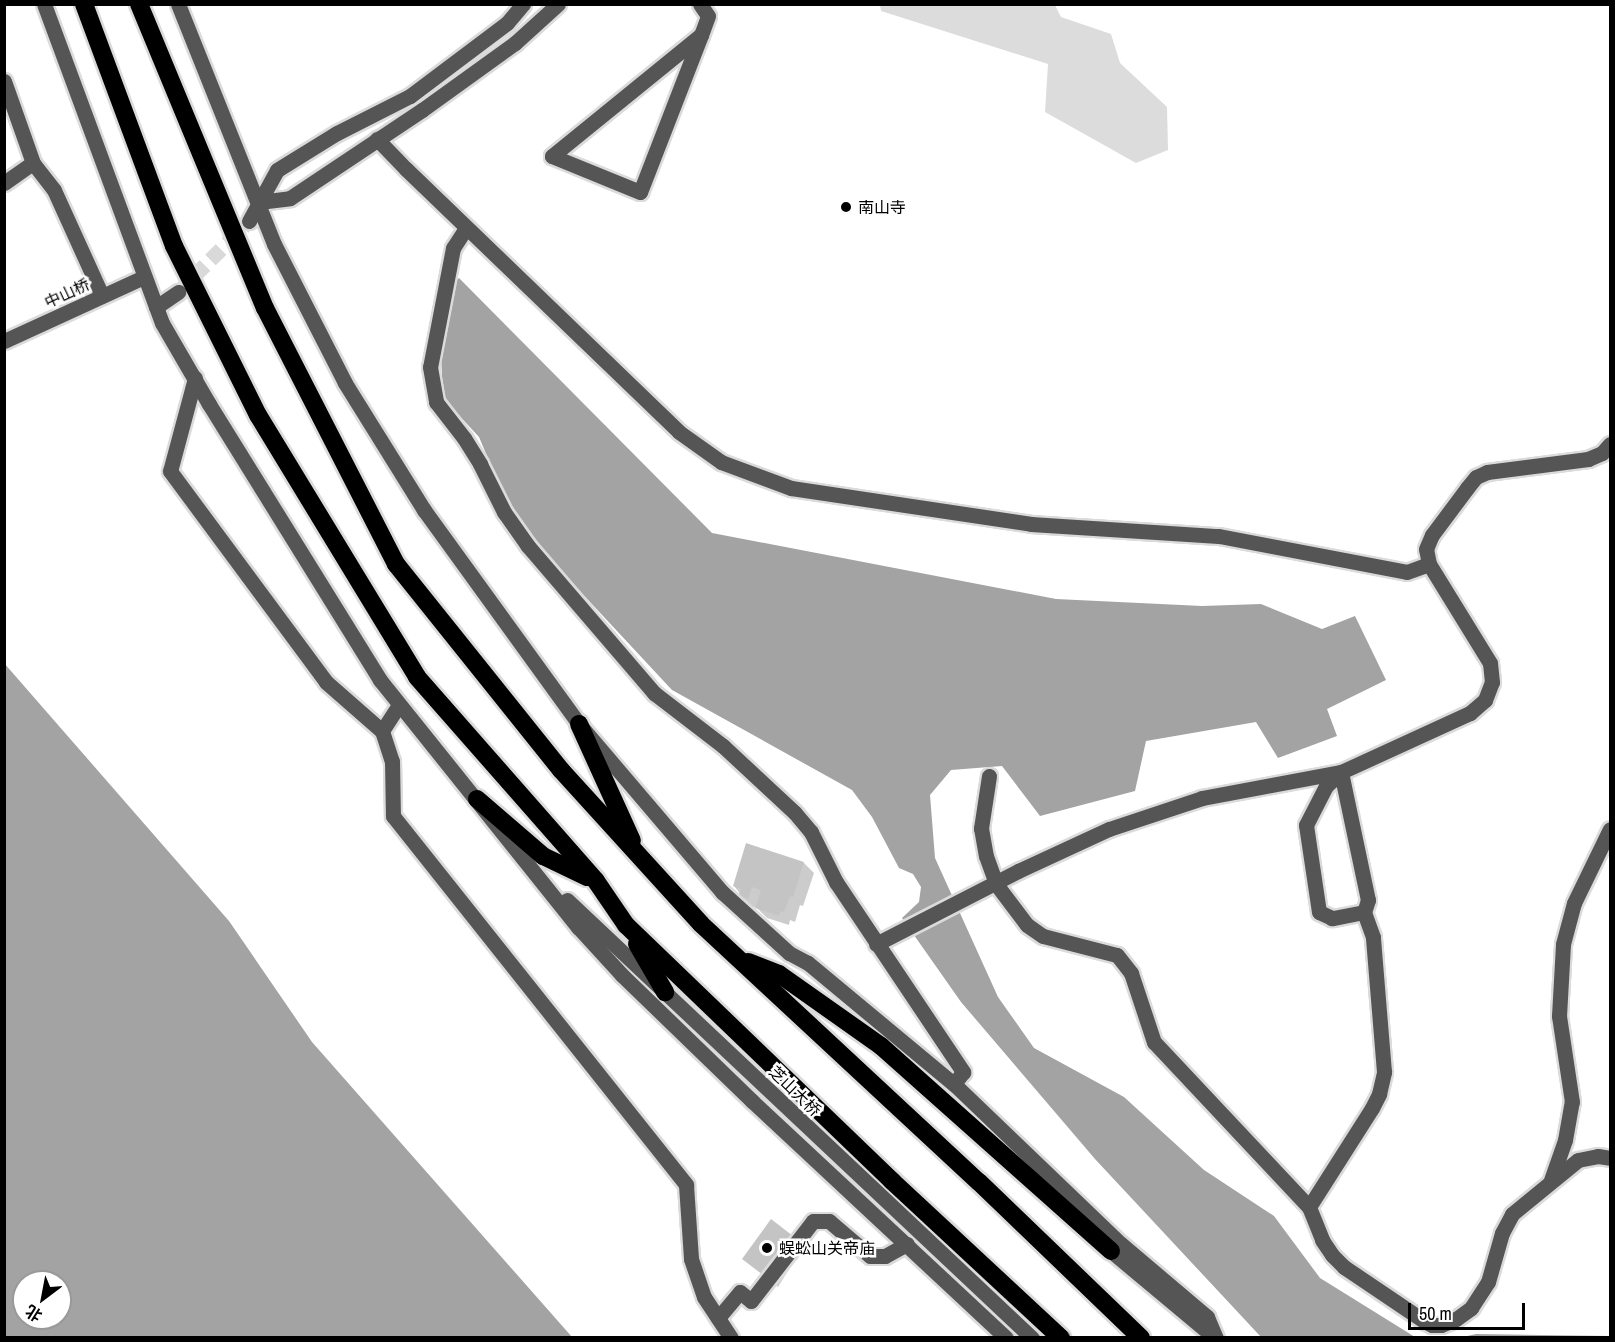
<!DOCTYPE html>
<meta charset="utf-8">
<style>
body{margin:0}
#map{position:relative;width:1615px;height:1342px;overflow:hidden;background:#fff;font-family:"Archivo Narrow","Noto Sans SC",sans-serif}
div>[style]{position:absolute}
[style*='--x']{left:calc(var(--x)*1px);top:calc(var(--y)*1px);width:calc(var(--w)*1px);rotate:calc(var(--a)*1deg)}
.green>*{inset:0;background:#dcdcdc}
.water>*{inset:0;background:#a3a3a3}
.shadow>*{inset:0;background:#0003}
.building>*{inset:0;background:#c4c4c4}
.minor-tunnel>*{height:15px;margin-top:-7.5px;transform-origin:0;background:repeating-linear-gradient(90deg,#d9d9d9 0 15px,transparent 0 23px)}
.roads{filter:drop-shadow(2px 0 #dbdbdb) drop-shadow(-2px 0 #dbdbdb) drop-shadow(0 2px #dbdbdb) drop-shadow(0 -2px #dbdbdb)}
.minor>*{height:15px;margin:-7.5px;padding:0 7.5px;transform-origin:7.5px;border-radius:7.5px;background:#555}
.highway>*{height:18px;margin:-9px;padding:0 9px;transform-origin:9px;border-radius:9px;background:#000}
.dots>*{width:16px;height:16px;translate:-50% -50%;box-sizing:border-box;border:3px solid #fff;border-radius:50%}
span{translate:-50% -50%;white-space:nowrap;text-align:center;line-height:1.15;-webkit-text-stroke:5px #fff;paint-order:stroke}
.poi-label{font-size:16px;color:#000}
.left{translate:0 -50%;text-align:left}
.street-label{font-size:16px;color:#000}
.frame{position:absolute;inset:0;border:6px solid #000;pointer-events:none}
.north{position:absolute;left:12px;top:1270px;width:60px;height:60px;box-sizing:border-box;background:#fff;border:2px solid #999;border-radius:50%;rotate:212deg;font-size:16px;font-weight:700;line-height:24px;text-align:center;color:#000}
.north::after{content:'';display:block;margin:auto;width:21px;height:27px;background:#000;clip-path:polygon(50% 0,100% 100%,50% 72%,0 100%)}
.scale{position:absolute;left:1408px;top:1303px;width:117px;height:27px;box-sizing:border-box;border:3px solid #000;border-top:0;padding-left:8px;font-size:18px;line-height:21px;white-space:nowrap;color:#000;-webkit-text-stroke:4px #fff;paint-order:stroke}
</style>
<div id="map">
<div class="green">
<i style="clip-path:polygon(880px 5px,1055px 5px,1061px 17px,1111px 34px,1120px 63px,1167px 107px,1168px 150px,1136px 163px,1045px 112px,1048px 64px,881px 11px)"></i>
</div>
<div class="water">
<i style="clip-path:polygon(459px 278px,712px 533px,1056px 599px,1202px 606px,1261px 604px,1322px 629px,1355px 616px,1386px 680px,1327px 709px,1337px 736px,1278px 758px,1256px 722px,1146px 741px,1135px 791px,1040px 816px,1002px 766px,951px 770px,930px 795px,935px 858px,998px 997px,1034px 1048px,1124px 1097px,1204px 1170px,1274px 1216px,1320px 1278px,1415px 1337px,1261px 1337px,1095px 1159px,961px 1002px,902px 918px,919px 902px,921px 887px,913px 874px,899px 868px,872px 817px,852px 790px,672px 690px,549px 558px,505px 499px,479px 437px,443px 398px,440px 334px,450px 285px)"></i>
<i style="clip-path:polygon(evenodd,4px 663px,229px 921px,312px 1042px,572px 1337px,5px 1337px,4px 663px,24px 1282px,60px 1282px,60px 1318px,24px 1318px,24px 1282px)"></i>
<i style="clip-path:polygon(1476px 1334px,1610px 1336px,1610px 1337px,1463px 1337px)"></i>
</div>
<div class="shadow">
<i style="clip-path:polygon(804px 863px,814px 873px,803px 906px,800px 905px,795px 922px,790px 920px,789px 925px,767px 918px,757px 908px,750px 906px,734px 886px)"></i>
<i style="clip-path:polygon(792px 1238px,802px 1248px,778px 1287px,744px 1258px)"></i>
</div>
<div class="building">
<i style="clip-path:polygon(746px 843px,804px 862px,793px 897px,790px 896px,784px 912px,780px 911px,779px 916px,755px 908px,761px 890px,752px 887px,748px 899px,738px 896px,741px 889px,733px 886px)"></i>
<i style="clip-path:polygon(771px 1219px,793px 1236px,767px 1278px,742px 1259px)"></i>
</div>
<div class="minor-tunnel">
<i style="--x:178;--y:292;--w:100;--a:-45"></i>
</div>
<div class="roads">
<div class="minor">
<i style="--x:44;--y:4;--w:340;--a:69.7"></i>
<i style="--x:162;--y:323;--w:94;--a:59.9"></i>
<i style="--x:209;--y:404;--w:325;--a:58.2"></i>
<i style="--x:380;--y:680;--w:317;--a:51.3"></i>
<i style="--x:578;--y:927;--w:65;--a:47.5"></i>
<i style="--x:622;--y:975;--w:181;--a:44.1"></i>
<i style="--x:752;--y:1101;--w:347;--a:43"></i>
<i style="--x:178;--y:4;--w:258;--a:68.2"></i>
<i style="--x:274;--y:244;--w:156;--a:62.9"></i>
<i style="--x:345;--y:383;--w:150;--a:58.1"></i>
<i style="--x:424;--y:510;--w:264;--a:54.1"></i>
<i style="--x:579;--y:724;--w:221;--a:49.6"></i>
<i style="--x:722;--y:892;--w:91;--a:42.3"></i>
<i style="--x:789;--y:953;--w:21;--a:28"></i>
<i style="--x:808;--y:963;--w:190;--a:39.7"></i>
<i style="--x:954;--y:1084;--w:231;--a:43.8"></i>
<i style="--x:1121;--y:1244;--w:113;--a:40.3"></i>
<i style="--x:1207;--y:1317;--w:23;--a:67"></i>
<i style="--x:700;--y:4;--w:14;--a:56"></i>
<i style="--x:708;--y:16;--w:20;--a:110"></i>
<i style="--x:701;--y:35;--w:168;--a:111.2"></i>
<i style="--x:640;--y:192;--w:95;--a:-157.8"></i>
<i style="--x:552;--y:156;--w:192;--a:-39.1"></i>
<i style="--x:4;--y:81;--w:87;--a:70.5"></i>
<i style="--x:33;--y:163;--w:34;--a:52"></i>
<i style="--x:54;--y:190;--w:116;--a:65.6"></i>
<i style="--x:377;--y:139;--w:42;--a:46"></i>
<i style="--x:406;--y:169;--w:379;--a:43.9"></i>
<i style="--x:679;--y:432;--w:52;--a:35.5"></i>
<i style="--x:721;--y:462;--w:75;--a:20.4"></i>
<i style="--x:791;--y:488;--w:243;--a:8.5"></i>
<i style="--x:1031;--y:524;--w:188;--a:3.7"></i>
<i style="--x:1219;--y:536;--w:191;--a:10.8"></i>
<i style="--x:1407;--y:572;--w:23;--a:-20"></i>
<i style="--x:4;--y:183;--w:35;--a:-35"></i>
<i style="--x:259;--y:202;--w:31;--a:-7"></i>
<i style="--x:290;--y:198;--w:159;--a:-33.7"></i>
<i style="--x:422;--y:110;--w:115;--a:-35.8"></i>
<i style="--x:515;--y:43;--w:58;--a:-42.2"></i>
<i style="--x:249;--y:221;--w:58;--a:-61.2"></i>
<i style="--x:277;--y:170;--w:70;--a:-31.7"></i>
<i style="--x:337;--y:133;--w:82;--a:-26.9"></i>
<i style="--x:410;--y:96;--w:121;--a:-37"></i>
<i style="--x:507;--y:23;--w:25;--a:-50"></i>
<i style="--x:466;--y:228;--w:24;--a:123"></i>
<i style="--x:453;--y:248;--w:121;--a:100.9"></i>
<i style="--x:430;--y:367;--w:36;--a:80"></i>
<i style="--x:436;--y:402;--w:46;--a:52.1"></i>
<i style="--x:464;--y:438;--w:31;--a:58"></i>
<i style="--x:480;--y:464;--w:54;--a:63.4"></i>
<i style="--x:504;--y:512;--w:42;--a:54.8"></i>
<i style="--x:528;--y:546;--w:194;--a:49.4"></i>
<i style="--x:654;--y:693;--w:87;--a:37.5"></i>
<i style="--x:723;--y:746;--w:98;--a:42.9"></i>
<i style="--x:795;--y:813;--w:25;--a:50"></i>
<i style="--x:811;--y:832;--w:56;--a:63.4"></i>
<i style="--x:836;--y:882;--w:229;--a:56.2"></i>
<i style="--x:963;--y:1072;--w:15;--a:127"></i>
<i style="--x:156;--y:307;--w:27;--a:-34"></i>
<i style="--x:4;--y:341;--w:154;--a:-24.6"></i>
<i style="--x:195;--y:378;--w:96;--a:105"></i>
<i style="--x:170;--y:471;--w:262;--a:53.5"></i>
<i style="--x:326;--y:682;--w:74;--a:41.2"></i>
<i style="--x:382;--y:731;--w:32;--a:72"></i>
<i style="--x:392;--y:761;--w:55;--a:89"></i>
<i style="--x:393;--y:816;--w:471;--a:51.5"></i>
<i style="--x:686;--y:1185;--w:74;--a:86.1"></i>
<i style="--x:691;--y:1259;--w:40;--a:71.1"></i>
<i style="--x:704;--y:1297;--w:49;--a:56.6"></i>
<i style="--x:382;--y:731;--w:31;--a:-57"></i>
<i style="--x:1341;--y:772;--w:131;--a:78.1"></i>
<i style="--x:1368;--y:900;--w:13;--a:108"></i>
<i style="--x:1364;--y:912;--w:33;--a:169"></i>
<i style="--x:1332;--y:918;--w:14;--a:-155"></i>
<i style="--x:1319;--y:912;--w:88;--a:-98.5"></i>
<i style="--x:1306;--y:825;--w:44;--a:-62.9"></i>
<i style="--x:1326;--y:786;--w:21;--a:-43"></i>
<i style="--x:989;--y:776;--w:53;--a:98.7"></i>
<i style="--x:981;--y:828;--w:28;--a:80"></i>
<i style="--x:986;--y:856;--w:30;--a:70"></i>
<i style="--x:996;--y:884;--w:51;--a:52.9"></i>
<i style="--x:1027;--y:925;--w:19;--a:35"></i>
<i style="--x:1043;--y:936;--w:76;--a:14.4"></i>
<i style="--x:1117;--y:955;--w:23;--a:52"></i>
<i style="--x:1131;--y:973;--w:73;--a:71.6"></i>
<i style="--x:1154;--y:1042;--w:226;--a:46.8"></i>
<i style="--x:1309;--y:1207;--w:35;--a:68"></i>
<i style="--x:1322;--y:1240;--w:18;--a:56"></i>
<i style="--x:1332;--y:1255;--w:17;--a:45"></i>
<i style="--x:1344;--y:1267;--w:97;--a:34"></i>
<i style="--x:1424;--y:1321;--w:9;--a:27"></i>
<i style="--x:1432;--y:1325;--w:9;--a:0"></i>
<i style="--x:1441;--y:1325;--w:16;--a:-22"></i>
<i style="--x:1456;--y:1319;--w:19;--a:-36"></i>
<i style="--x:1471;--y:1308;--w:31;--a:-57"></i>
<i style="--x:1488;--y:1282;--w:51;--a:-74.1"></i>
<i style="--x:1502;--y:1233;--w:21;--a:-62"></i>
<i style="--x:1512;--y:1214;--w:85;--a:-39.3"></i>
<i style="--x:1578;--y:1160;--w:20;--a:-11"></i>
<i style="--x:1598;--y:1156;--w:12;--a:9"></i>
<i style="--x:567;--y:900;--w:639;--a:43.29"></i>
<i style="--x:876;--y:944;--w:160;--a:-27.2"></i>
<i style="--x:1018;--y:871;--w:100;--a:-24.8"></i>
<i style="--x:1109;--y:829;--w:98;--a:-18.4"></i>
<i style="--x:1202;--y:798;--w:141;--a:-10.6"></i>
<i style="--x:1341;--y:772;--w:142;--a:-24.6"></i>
<i style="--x:1470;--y:713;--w:20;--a:-41"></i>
<i style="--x:1485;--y:700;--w:19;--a:-69"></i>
<i style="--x:1492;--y:682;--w:19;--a:-96"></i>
<i style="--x:1490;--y:663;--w:116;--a:-121.6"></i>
<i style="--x:1429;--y:564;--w:15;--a:-101"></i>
<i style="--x:1426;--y:549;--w:15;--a:-67"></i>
<i style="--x:1432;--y:535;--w:59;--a:-53.3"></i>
<i style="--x:1467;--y:488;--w:14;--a:-51"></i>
<i style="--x:1476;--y:477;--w:12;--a:-24"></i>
<i style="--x:1487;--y:472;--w:102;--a:-7.3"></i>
<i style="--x:1588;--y:459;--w:15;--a:-23"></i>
<i style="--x:1602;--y:453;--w:12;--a:-48"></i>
<i style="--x:1551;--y:1180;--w:42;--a:-70.7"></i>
<i style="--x:1565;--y:1140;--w:39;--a:-80"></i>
<i style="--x:1572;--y:1102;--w:87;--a:-98.6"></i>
<i style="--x:1559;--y:1016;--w:72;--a:-86.8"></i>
<i style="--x:1563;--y:944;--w:42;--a:-75"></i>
<i style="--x:1574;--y:903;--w:82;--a:-64.1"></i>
<i style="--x:1309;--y:1207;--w:117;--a:-57.5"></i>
<i style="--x:1372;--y:1108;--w:16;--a:-63"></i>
<i style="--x:1379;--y:1094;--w:23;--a:-77"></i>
<i style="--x:1384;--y:1072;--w:135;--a:-94.7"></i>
<i style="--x:1373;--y:937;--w:27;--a:-110"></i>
<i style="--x:1111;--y:1251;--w:136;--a:39.9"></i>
<i style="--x:718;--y:1318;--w:34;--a:-50"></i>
<i style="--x:740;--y:1292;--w:14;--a:39"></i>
<i style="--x:751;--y:1301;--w:101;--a:-52.2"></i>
<i style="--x:813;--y:1221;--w:16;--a:0"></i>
<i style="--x:829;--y:1221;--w:54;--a:40.5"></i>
<i style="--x:870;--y:1256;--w:15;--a:0"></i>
<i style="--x:885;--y:1256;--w:25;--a:-29"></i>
</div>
<div class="highway">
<i style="--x:84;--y:4;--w:258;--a:69.6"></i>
<i style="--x:174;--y:246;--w:189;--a:63.6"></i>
<i style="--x:258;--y:415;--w:306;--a:58.7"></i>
<i style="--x:417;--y:677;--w:271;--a:48.7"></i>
<i style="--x:596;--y:881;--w:53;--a:55.7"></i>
<i style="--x:626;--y:925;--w:369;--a:43.9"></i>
<i style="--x:892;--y:1181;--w:231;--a:42.9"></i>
<i style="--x:139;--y:4;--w:329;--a:67.5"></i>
<i style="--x:265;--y:308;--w:288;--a:62.9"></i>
<i style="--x:396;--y:564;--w:264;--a:51.3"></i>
<i style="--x:561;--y:770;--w:208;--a:47.7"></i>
<i style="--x:701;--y:924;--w:379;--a:42.9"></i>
<i style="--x:979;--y:1182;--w:225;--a:43.9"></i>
<i style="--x:579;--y:724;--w:128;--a:65.6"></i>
<i style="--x:477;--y:799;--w:87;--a:40.8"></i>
<i style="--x:543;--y:856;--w:49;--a:25.5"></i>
<i style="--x:637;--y:944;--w:56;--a:59.7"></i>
<i style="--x:748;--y:962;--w:33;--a:21"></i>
<i style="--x:779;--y:974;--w:125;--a:35.2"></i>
<i style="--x:881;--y:1046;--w:308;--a:41.7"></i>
</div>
</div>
<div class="dots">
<i style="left:846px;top:207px;background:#000"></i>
<i style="left:767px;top:1248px;background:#000"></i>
</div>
<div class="poi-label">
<span class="left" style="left:858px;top:207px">南山寺</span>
<span class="left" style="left:779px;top:1248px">蜈蚣山关帝庙</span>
</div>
<div class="street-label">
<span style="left:67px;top:293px;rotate:-25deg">中山桥</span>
<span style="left:795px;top:1091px;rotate:44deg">芝山大桥</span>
</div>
<div class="frame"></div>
<div class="north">北</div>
<div class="scale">50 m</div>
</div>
